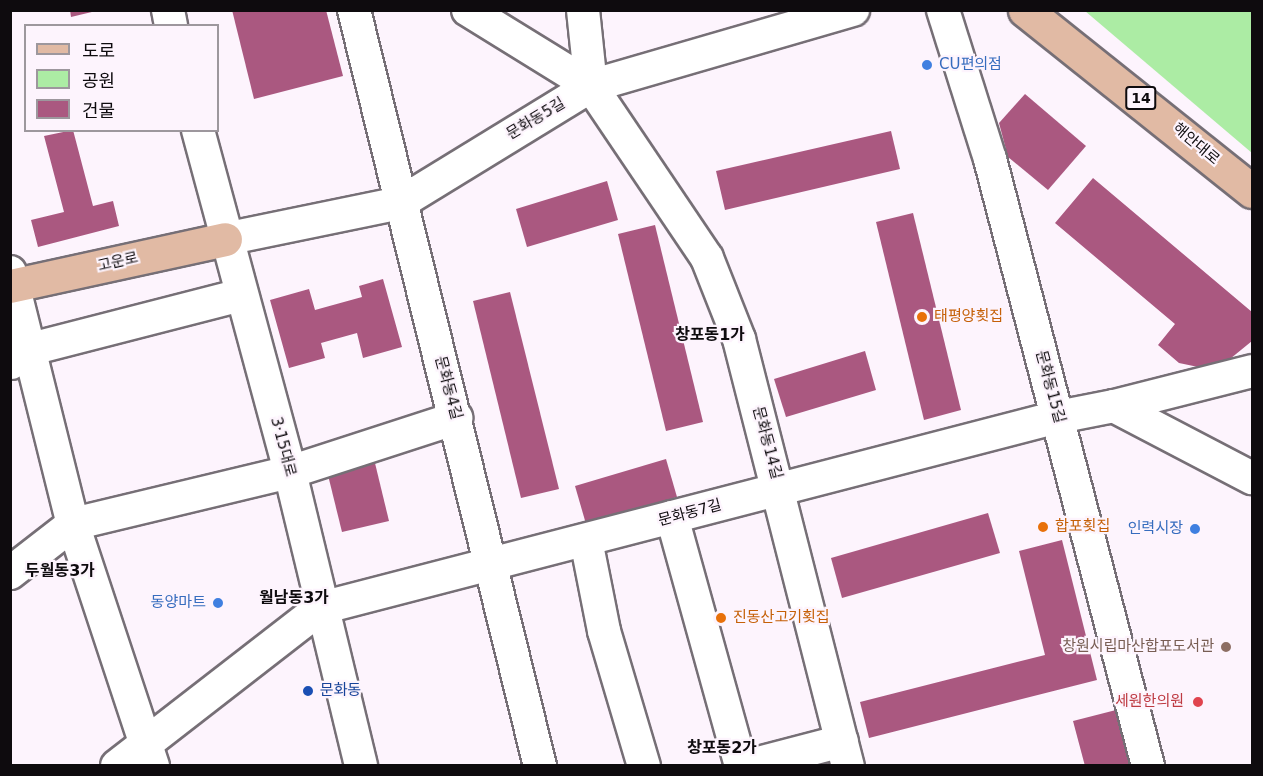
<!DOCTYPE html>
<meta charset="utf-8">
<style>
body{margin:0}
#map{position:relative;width:1263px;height:776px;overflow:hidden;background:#fdf4fd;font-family:"DejaVu Sans","Noto Sans KR",sans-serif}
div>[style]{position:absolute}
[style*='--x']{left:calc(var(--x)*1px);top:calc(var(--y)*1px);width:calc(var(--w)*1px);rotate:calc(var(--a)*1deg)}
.green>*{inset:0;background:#aceca4}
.building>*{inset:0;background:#aa5880}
.roads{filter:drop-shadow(2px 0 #766f76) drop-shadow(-2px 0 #766f76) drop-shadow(0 2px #766f76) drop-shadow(0 -2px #766f76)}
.minor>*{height:32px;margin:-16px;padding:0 16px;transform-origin:16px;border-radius:16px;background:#fff}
.major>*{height:33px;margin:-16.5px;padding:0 16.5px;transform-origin:16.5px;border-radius:16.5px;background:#e1baa4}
.dots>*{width:16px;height:16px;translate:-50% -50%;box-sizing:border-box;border:3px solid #fdf4fd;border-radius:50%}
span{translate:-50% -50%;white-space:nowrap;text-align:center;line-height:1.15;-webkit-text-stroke:4.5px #fdf4fd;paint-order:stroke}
.shield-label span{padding:2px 4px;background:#fdf4fd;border:2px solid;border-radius:4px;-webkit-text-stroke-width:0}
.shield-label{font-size:14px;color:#0e0b0e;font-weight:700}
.shop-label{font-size:15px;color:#366cbe}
.left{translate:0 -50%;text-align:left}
.right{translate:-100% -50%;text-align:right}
.street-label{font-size:15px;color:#0e0b0e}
.food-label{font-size:15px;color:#c56008}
.education-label{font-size:15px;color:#785e54}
.transit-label{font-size:15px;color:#164399}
.health-label{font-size:15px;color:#be3a42}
.neighbourhood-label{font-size:16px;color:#0e0b0e;font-weight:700}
.frame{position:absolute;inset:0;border:12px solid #0e0b0e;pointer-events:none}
.legend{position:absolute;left:24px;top:24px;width:195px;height:108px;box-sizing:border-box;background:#fdf4fd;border:2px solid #9d979d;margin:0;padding:8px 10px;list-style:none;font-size:18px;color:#0e0b0e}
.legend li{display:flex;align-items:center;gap:12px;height:30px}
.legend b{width:30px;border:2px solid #9d979d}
</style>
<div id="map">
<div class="green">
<i style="clip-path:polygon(1085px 11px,1252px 11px,1252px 153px)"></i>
</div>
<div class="building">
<i style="clip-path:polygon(70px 10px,96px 10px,96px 11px,71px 17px)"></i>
<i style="clip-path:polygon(232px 10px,326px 10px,343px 76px,254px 99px)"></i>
<i style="clip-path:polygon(1025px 94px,1086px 146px,1048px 190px,1008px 157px,999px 123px)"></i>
<i style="clip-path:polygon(73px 130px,93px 206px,113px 201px,119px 226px,38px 247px,31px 220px,64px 212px,44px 136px)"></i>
<i style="clip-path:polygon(891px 131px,900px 169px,725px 210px,716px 171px)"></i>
<i style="clip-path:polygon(1093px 178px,1252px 312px,1252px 341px,1225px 363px,1203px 368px,1179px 363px,1158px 345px,1175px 324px,1055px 223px)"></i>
<i style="clip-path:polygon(607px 181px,618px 220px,527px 247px,516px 209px)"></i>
<i style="clip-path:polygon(913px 213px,961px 410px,924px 420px,876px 222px)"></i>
<i style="clip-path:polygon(655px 225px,703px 422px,666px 431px,618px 234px)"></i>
<i style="clip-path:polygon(383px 279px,402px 347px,363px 358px,357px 333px,321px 343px,325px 358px,289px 368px,270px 300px,309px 289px,315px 310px,362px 297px,359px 286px)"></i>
<i style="clip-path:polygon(510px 292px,559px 489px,521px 498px,473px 301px)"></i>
<i style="clip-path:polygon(865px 351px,876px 390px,786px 417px,774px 379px)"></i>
<i style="clip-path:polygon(374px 459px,389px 521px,342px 532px,327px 471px)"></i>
<i style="clip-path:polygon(666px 459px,677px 497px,586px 524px,575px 486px)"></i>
<i style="clip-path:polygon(988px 513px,1000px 553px,842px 598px,831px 558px)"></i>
<i style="clip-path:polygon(1062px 540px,1097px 680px,869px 738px,860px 702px,1045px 655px,1019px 551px)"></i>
<i style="clip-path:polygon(1116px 710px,1130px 766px,1085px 766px,1073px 721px)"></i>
</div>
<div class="roads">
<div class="minor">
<i style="--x:168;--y:10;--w:16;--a:79"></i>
<i style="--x:354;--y:10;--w:779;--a:76.18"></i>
<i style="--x:468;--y:10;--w:145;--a:31.7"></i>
<i style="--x:583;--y:10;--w:76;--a:84"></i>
<i style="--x:591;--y:86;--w:207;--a:56"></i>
<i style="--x:707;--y:258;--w:87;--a:68.4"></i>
<i style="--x:739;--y:339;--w:441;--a:75.7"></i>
<i style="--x:943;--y:10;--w:156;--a:72.5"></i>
<i style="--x:990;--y:159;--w:627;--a:75.41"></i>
<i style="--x:198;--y:130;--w:354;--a:74.9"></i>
<i style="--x:290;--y:472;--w:302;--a:76.4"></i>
<i style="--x:225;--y:239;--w:179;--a:-11.6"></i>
<i style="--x:400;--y:203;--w:224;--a:-31.5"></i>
<i style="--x:591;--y:86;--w:273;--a:-16.2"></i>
<i style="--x:10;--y:272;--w:260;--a:76"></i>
<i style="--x:73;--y:524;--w:255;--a:71.7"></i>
<i style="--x:11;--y:363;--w:21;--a:-39"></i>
<i style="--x:27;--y:350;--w:221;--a:-14.4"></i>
<i style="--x:1114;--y:406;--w:142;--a:-14.2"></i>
<i style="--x:672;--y:517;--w:258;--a:74.5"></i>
<i style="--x:586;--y:540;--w:93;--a:78.8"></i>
<i style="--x:604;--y:631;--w:141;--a:73.5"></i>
<i style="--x:10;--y:573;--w:80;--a:-37.9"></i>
<i style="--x:73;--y:524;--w:223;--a:-13.5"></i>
<i style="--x:290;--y:472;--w:175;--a:-18"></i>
<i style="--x:117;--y:766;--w:258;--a:-37.8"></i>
<i style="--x:321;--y:608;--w:761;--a:-14.53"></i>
<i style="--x:1058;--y:417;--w:57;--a:-11.1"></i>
<i style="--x:1114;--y:406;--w:156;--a:27.6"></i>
<i style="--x:747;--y:766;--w:98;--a:-14.7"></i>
</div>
<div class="major">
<i style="--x:1025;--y:10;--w:290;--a:38.6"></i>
<i style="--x:10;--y:286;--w:220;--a:-12.3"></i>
</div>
</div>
<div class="dots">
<i style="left:927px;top:65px;background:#3f7fe0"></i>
<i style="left:922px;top:317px;background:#e8710a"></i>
<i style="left:1043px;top:527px;background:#e8710a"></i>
<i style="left:1195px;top:529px;background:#3f7fe0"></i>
<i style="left:218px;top:603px;background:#3f7fe0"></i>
<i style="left:721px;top:618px;background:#e8710a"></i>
<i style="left:1226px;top:647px;background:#8d6e63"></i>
<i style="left:308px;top:691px;background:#1a4fb4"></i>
<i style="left:1198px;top:702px;background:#e0444e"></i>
</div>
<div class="shield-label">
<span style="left:1141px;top:98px">14</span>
</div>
<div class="shop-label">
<span class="left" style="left:939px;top:65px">CU편의점</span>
<span class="right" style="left:1183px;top:529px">인력시장</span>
<span class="right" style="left:206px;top:603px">동양마트</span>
</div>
<div class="street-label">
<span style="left:536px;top:119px;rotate:-31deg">문화동5길</span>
<span style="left:1196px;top:144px;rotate:40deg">해안대로</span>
<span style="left:118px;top:262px;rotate:-13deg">고운로</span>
<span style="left:1050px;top:387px;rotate:75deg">문화동15길</span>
<span style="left:448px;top:388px;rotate:75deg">문화동4길</span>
<span style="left:767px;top:443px;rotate:75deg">문화동14길</span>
<span style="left:283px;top:447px;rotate:75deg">3·15대로</span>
<span style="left:690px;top:513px;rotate:-15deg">문화동7길</span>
</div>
<div class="food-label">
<span class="left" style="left:934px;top:317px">태평양횟집</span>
<span class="left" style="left:1055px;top:527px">합포횟집</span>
<span class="left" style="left:733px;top:618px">진동산고기횟집</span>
</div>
<div class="education-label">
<span class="right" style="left:1214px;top:647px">창원시립마산합포도서관</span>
</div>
<div class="transit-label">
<span class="left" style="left:320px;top:691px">문화동</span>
</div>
<div class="health-label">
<span class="right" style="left:1184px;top:702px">세원한의원</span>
</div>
<div class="neighbourhood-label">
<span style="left:710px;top:335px">창포동1가</span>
<span style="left:60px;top:571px">두월동3가</span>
<span style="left:294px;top:598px">월남동3가</span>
<span style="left:722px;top:748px">창포동2가</span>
</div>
<div class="frame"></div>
<ul class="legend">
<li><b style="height:8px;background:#e1baa4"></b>도로</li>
<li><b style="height:16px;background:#aceca4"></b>공원</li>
<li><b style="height:16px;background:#aa5880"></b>건물</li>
</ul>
</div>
